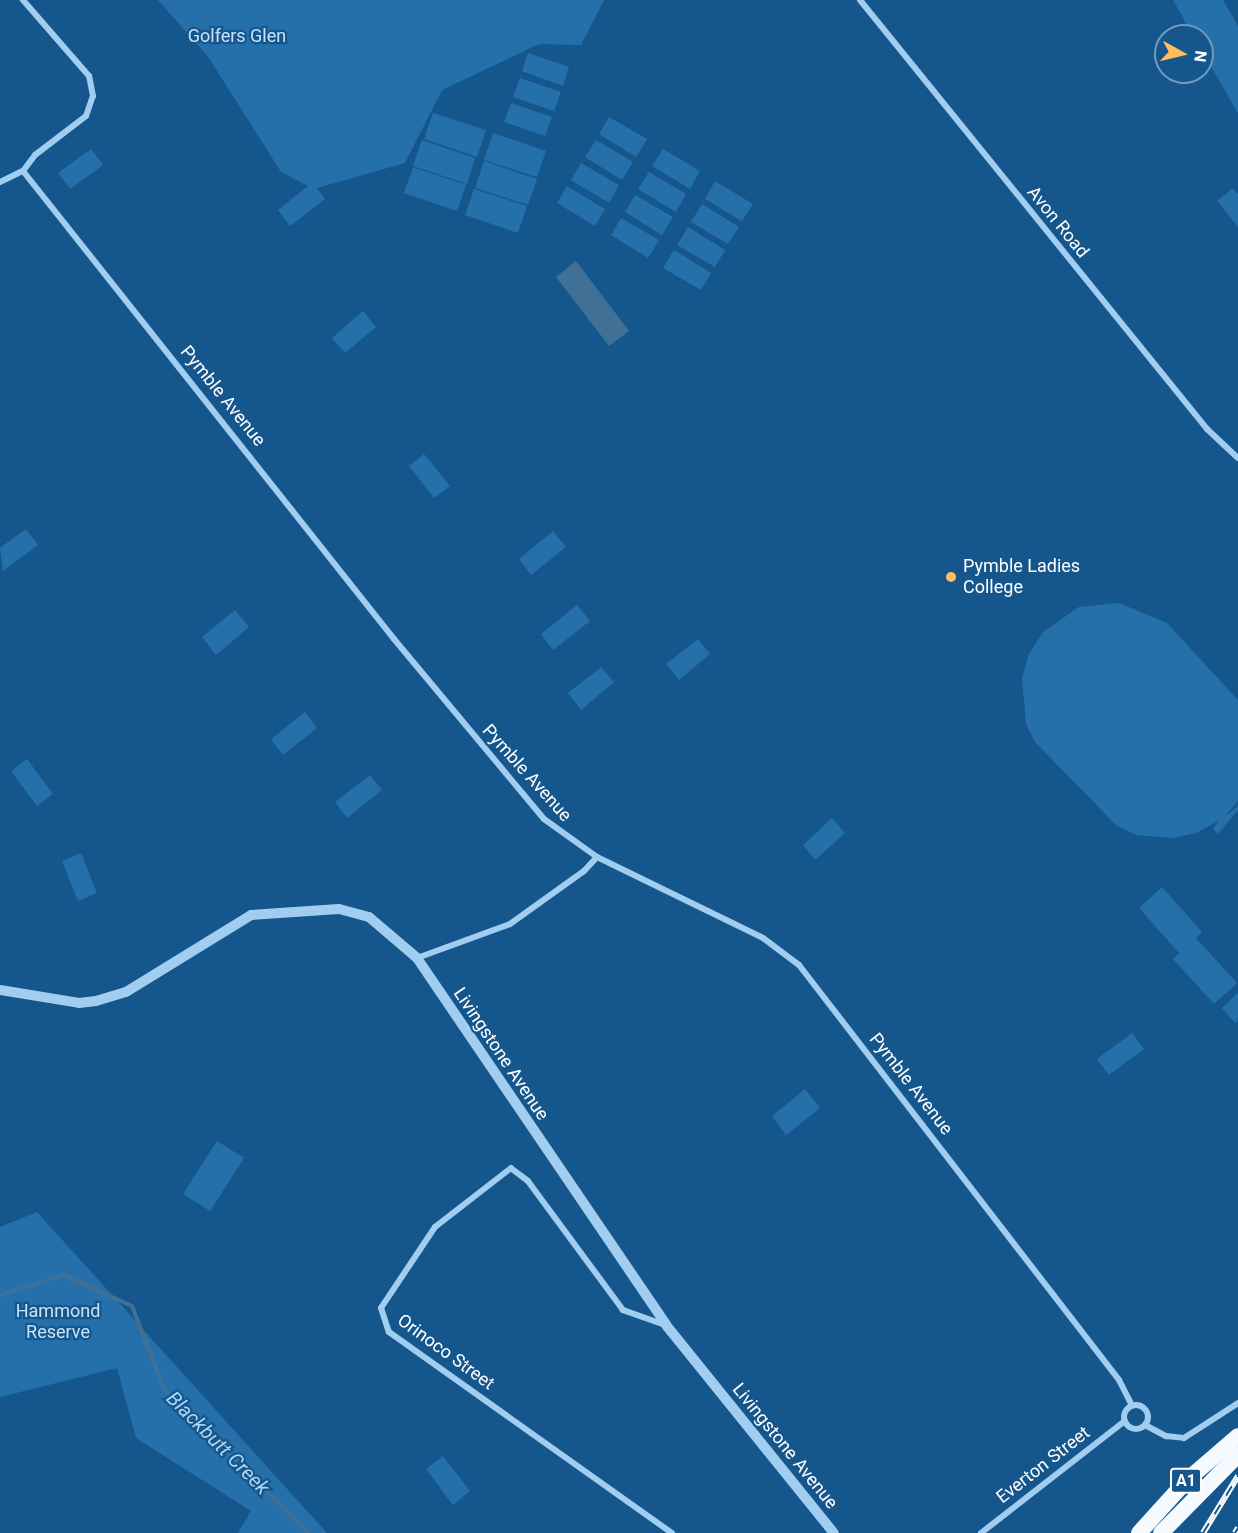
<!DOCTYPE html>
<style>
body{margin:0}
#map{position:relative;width:1238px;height:1533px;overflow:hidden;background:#15578d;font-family:Roboto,sans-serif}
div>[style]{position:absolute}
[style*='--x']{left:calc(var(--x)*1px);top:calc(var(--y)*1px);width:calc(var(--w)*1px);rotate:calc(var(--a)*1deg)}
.green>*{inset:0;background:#2570aa}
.water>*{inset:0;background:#417097}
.stream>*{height:4px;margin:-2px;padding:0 2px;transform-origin:2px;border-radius:2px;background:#417097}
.minor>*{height:6px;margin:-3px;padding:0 3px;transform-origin:3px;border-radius:3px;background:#a0cdf0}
.minor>.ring{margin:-3px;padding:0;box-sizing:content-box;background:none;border:6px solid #a0cdf0;border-radius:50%}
.tertiary>*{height:10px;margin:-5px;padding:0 5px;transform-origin:5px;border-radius:5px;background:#a0cdf0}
.trunk>*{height:16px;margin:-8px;padding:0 8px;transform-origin:8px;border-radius:8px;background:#f4faff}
.rail>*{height:6px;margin-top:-3px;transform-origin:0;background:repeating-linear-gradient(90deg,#15578d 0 11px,#fff 0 22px);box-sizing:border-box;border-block:2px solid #fff}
.dots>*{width:16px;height:16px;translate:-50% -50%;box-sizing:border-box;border:3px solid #15578d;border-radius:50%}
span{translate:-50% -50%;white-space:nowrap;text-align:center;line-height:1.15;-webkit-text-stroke:4.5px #15578d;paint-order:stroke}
.shield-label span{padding:2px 4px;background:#15578d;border:2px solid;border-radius:4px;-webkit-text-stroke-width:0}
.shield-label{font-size:16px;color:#fff;font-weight:700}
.park-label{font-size:18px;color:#c7e4fb}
.street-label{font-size:18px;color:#fff}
.poi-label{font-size:18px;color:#fff}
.left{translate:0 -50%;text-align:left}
.water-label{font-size:20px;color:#acd7f7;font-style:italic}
.north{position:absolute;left:1154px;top:24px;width:60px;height:60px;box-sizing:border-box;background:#15578d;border:2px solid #739abb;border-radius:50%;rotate:98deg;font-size:16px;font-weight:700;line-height:24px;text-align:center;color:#fff}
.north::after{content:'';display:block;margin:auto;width:21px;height:27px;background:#ffbf5f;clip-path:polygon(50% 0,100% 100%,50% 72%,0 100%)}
</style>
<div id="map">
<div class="green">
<i style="clip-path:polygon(158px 0,604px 0,581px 45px,539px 44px,442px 90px,405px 163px,317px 188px,325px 199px,290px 226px,278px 210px,308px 186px,281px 172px,209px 58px)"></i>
<i style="clip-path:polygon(1173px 0,1223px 0,1238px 26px,1238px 113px,1202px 51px,1202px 36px,1193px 36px)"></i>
<i style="clip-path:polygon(528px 53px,569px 67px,563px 86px,522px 71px)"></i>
<i style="clip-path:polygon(520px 78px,561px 92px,554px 111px,513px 97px)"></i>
<i style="clip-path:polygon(511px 103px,552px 117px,545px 136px,504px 122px)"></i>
<i style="clip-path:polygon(433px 113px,486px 130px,477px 157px,424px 139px)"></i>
<i style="clip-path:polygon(609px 117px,647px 139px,636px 157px,599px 134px)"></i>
<i style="clip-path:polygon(493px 133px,546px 151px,537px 177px,484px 160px)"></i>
<i style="clip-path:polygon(422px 140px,475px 158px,467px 184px,413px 166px)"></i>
<i style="clip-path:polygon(596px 140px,633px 162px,622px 180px,585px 157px)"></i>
<i style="clip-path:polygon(91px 149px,103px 165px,70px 189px,58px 173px)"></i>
<i style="clip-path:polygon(663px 149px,700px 171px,690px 189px,652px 166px)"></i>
<i style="clip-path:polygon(484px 161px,537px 179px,528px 205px,475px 188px)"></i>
<i style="clip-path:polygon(581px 163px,619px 185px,609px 203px,571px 180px)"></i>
<i style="clip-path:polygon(413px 167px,466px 185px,457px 211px,404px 193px)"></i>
<i style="clip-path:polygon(649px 172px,686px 194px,676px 212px,638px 189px)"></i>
<i style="clip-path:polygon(715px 181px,753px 204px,742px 221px,705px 199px)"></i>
<i style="clip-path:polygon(567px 186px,605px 209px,595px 226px,557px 203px)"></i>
<i style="clip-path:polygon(1233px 188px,1238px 194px,1238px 227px,1217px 201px)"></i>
<i style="clip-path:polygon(474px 189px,527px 206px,518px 233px,465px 215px)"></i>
<i style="clip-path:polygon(635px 195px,673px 217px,662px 235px,625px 212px)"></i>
<i style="clip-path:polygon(702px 204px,739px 227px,728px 244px,691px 222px)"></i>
<i style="clip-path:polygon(621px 218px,659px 240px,648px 258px,611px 235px)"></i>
<i style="clip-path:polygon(688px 227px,725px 250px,715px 267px,677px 245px)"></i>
<i style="clip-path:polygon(674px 250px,711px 273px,701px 290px,663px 268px)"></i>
<i style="clip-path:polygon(363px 311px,376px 327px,345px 353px,332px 338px)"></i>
<i style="clip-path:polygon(424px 454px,450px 486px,434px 498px,409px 466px)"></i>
<i style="clip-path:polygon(26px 529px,38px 545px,3px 571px,0 548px)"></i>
<i style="clip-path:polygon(553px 531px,566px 547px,531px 575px,519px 559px)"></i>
<i style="clip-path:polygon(1119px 603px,1167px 623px,1238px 700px,1238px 801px,1224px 817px,1238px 806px,1238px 810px,1218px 834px,1213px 828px,1220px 820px,1196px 833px,1172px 838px,1137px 835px,1117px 826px,1035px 742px,1026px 724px,1022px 678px,1029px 654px,1043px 632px,1079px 607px)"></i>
<i style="clip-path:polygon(577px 605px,590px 621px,553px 650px,541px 634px)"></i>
<i style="clip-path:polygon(235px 610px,249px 627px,216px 655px,202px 637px)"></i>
<i style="clip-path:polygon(698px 639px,710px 654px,679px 680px,666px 664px)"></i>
<i style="clip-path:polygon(601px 667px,614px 682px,581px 710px,568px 693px)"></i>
<i style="clip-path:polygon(305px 712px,317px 728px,283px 755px,271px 739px)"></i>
<i style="clip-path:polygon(27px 759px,53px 794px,37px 806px,11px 771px)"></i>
<i style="clip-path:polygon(370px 775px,382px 790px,347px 818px,335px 802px)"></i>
<i style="clip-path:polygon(832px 818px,845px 833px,815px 860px,803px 845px)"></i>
<i style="clip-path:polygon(81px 853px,97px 893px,78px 901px,62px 861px)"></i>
<i style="clip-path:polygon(1162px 887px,1202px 932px,1196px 938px,1237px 983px,1214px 1004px,1173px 959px,1179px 953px,1139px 908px)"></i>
<i style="clip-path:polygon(1238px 993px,1238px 1020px,1235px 1023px,1222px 1008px)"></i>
<i style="clip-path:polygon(1132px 1033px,1144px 1049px,1109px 1075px,1097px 1059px)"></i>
<i style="clip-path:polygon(805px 1089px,820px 1108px,786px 1135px,772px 1116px)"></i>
<i style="clip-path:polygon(217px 1141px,244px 1158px,210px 1211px,183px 1194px)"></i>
<i style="clip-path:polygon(37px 1212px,327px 1533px,238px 1533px,251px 1511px,136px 1438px,117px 1368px,0 1397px,0 1227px)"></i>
<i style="clip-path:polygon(443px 1456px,470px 1491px,453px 1505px,426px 1469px)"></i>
</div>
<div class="water">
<i style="clip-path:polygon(576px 261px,629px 331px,609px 346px,556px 277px)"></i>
</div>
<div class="stream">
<i style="--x:0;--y:1295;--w:67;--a:-17.4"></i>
<i style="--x:64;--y:1275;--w:75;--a:24.5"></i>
<i style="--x:132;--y:1306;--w:89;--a:68.9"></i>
<i style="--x:164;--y:1389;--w:204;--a:45"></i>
</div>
<div class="minor">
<i style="--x:860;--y:0;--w:552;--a:51.03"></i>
<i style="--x:1207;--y:429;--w:42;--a:43.1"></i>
<i style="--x:23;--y:171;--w:597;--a:51.59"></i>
<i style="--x:394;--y:639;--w:234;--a:50.2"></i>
<i style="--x:544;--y:819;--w:65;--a:35.6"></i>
<i style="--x:597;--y:857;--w:185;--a:26"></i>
<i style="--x:763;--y:938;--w:45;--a:36.9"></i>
<i style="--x:799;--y:965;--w:524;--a:52.36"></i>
<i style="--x:1119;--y:1380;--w:28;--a:63"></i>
<i style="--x:0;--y:182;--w:25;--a:-26"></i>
<i style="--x:23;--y:171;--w:20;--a:-53"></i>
<i style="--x:35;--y:155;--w:64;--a:-37.4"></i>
<i style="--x:86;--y:116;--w:21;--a:-71"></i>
<i style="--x:93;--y:96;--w:20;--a:-101"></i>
<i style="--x:89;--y:76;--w:101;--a:-131"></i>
<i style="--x:417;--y:958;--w:99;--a:-20.1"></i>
<i style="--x:510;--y:924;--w:91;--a:-35.6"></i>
<i style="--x:584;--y:871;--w:19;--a:-47"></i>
<i style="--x:665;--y:1325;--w:45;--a:-160.3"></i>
<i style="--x:623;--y:1310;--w:160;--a:-126.4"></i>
<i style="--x:528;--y:1181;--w:21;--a:-143"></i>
<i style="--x:511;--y:1168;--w:96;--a:142.2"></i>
<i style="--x:435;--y:1227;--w:97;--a:123.7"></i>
<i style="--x:381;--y:1308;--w:25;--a:72"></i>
<i style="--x:389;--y:1332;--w:347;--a:35.4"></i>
<i class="ring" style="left:1124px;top:1405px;width:18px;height:18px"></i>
<i style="--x:1145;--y:1425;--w:24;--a:28"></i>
<i style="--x:1166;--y:1436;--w:18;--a:6"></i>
<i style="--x:1184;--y:1438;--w:64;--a:-32.9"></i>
<i style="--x:981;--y:1533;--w:182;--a:-37.9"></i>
</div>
<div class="tertiary">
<i style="--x:0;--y:990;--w:80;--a:9.3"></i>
<i style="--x:79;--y:1003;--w:17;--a:-7"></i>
<i style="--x:96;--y:1001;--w:31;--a:-17"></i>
<i style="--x:126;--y:992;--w:147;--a:-31.6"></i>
<i style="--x:251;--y:915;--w:88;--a:-3.9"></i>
<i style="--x:339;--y:909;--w:31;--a:15"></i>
<i style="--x:369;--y:917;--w:63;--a:40.5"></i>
<i style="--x:417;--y:958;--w:443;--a:55.8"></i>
<i style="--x:666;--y:1325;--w:267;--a:51.1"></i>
</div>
<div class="trunk">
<i style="--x:1139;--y:1533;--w:72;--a:-47.8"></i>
<i style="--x:1187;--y:1480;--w:67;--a:-40.8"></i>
<i style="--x:1161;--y:1533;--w:110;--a:-45.4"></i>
</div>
<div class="rail">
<i style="--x:1203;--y:1533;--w:67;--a:-58.4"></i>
<i style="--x:1235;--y:1533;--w:6;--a:-59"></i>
</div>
<div class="dots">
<i style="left:951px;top:577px;background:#ffbf5f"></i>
</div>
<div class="shield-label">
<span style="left:1186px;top:1481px">A1</span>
</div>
<div class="park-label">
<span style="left:237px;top:36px">Golfers Glen</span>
<span style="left:58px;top:1322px">Hammond<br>Reserve</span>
</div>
<div class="street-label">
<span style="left:1058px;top:222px;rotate:51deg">Avon Road</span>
<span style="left:223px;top:396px;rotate:51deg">Pymble Avenue</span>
<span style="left:527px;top:773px;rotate:48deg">Pymble Avenue</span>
<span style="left:501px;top:1054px;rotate:56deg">Livingstone Avenue</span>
<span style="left:911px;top:1084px;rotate:52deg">Pymble Avenue</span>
<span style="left:446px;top:1352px;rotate:36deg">Orinoco Street</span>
<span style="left:785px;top:1446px;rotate:51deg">Livingstone Avenue</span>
<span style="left:1043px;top:1465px;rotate:-38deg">Everton Street</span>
</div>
<div class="poi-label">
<span class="left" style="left:963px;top:577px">Pymble Ladies<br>College</span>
</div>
<div class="water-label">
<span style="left:218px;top:1443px;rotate:45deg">Blackbutt Creek</span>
</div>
<div class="north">N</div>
</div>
